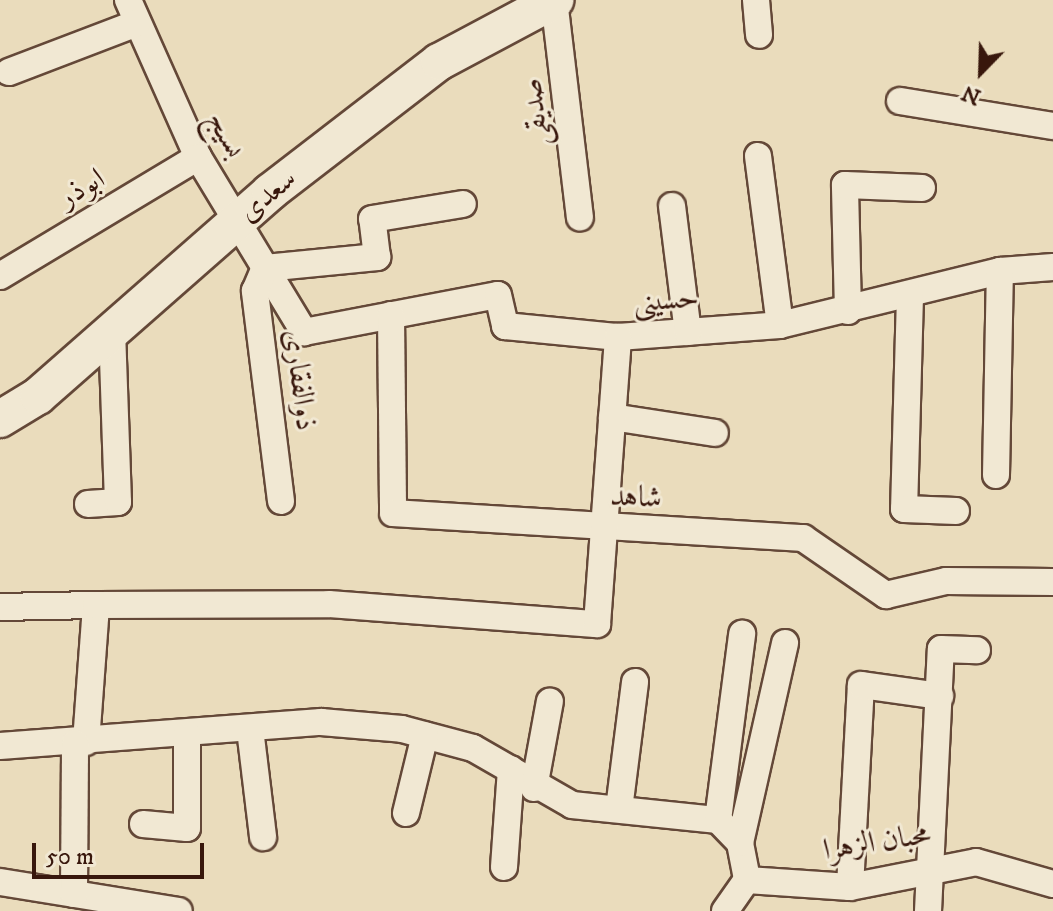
<!DOCTYPE html>
<meta charset="utf-8">
<style>
body{margin:0}
#map{position:relative;width:1053px;height:911px;overflow:hidden;background:#eadcbc;font-family:"IM FELL DW Pica",Amiri,serif}
div>[style]{position:absolute}
[style*='--x']{left:calc(var(--x)*1px);top:calc(var(--y)*1px);width:calc(var(--w)*1px);rotate:calc(var(--a)*1deg)}
.roads{filter:drop-shadow(2px 0 #644838) drop-shadow(-2px 0 #644838) drop-shadow(0 2px #644838) drop-shadow(0 -2px #644838)}
.street>*{height:26px;margin:-13px;padding:0 13px;transform-origin:13px;border-radius:13px;background:#f1e8d3}
.secondary>*{height:36px;margin:-18px;padding:0 18px;transform-origin:18px;border-radius:18px;background:#f1e8d3}
span{translate:-50% -50%;white-space:nowrap;text-align:center;line-height:1.15;-webkit-text-stroke:6px #f1e8d3;paint-order:stroke}
.street-label{font-size:30px;color:#38170c}
.north{position:absolute;left:941px;top:32px;width:80px;height:80px;-webkit-text-stroke:6px #f1e8d3;paint-order:stroke;rotate:203deg;font-size:22px;font-weight:700;line-height:32px;text-align:center;color:#38170c}
.north::after{content:'';display:block;margin:auto;width:28px;height:36px;background:#38170c;clip-path:polygon(50% 0,100% 100%,50% 72%,0 100%)}
.scale{position:absolute;left:32px;top:843px;width:172px;height:36px;box-sizing:border-box;border:4px solid #38170c;border-top:0;padding-left:10px;font-size:24px;line-height:28px;white-space:nowrap;color:#38170c;-webkit-text-stroke:6px #f1e8d3;paint-order:stroke}
</style>
<div id="map">
<div class="roads">
<div class="street">
<i style="--x:128;--y:0;--w:172;--a:66"></i>
<i style="--x:198;--y:157;--w:205;--a:58.8"></i>
<i style="--x:304;--y:332;--w:197;--a:-10.8"></i>
<i style="--x:498;--y:295;--w:32;--a:77"></i>
<i style="--x:505;--y:326;--w:114;--a:5.6"></i>
<i style="--x:618;--y:337;--w:162;--a:-4.2"></i>
<i style="--x:780;--y:325;--w:227;--a:-13.8"></i>
<i style="--x:1000;--y:271;--w:53;--a:-4.3"></i>
<i style="--x:554;--y:0;--w:219;--a:83.2"></i>
<i style="--x:756;--y:0;--w:35;--a:85"></i>
<i style="--x:9;--y:72;--w:137;--a:-20.9"></i>
<i style="--x:900;--y:101;--w:155;--a:9.3"></i>
<i style="--x:758;--y:156;--w:170;--a:82.6"></i>
<i style="--x:672;--y:206;--w:127;--a:82.8"></i>
<i style="--x:0;--y:276;--w:231;--a:-31"></i>
<i style="--x:910;--y:296;--w:213;--a:91.6"></i>
<i style="--x:904;--y:509;--w:52;--a:2.2"></i>
<i style="--x:848;--y:311;--w:126;--a:-91.4"></i>
<i style="--x:845;--y:185;--w:77;--a:2.2"></i>
<i style="--x:391;--y:315;--w:198;--a:89.4"></i>
<i style="--x:393;--y:513;--w:411;--a:3.5"></i>
<i style="--x:803;--y:538;--w:101;--a:34.5"></i>
<i style="--x:886;--y:595;--w:62;--a:-13.1"></i>
<i style="--x:946;--y:581;--w:107;--a:0.5"></i>
<i style="--x:612;--y:417;--w:104;--a:8.8"></i>
<i style="--x:996;--y:475;--w:204;--a:-88.9"></i>
<i style="--x:281;--y:501;--w:212;--a:-97.1"></i>
<i style="--x:255;--y:291;--w:25;--a:-67"></i>
<i style="--x:265;--y:268;--w:113;--a:-5.6"></i>
<i style="--x:377;--y:257;--w:38;--a:-97"></i>
<i style="--x:372;--y:219;--w:92;--a:-9.4"></i>
<i style="--x:88;--y:504;--w:30;--a:-4"></i>
<i style="--x:118;--y:502;--w:170;--a:-92"></i>
<i style="--x:0;--y:607;--w:96;--a:-1.2"></i>
<i style="--x:250;--y:729;--w:109;--a:83.1"></i>
<i style="--x:86;--y:742;--w:137;--a:-85.8"></i>
<i style="--x:96;--y:605;--w:233;--a:-0.2"></i>
<i style="--x:329;--y:604;--w:269;--a:4.3"></i>
<i style="--x:597;--y:624;--w:288;--a:-85.8"></i>
<i style="--x:0;--y:746;--w:322;--a:-4.3"></i>
<i style="--x:321;--y:722;--w:81;--a:4.9"></i>
<i style="--x:402;--y:729;--w:73;--a:15"></i>
<i style="--x:473;--y:748;--w:114;--a:29.9"></i>
<i style="--x:572;--y:805;--w:147;--a:5.9"></i>
<i style="--x:718;--y:820;--w:32;--a:46"></i>
<i style="--x:740;--y:843;--w:38;--a:79"></i>
<i style="--x:534;--y:788;--w:88;--a:-79.6"></i>
<i style="--x:619;--y:809;--w:128;--a:-82.8"></i>
<i style="--x:406;--y:813;--w:80;--a:-76.3"></i>
<i style="--x:718;--y:820;--w:188;--a:-82.6"></i>
<i style="--x:143;--y:824;--w:44;--a:5.2"></i>
<i style="--x:187;--y:828;--w:94;--a:-90"></i>
<i style="--x:740;--y:843;--w:205;--a:-77.3"></i>
<i style="--x:504;--y:867;--w:98;--a:-85.9"></i>
<i style="--x:0;--y:882;--w:181;--a:9.2"></i>
<i style="--x:850;--y:887;--w:202;--a:-86.9"></i>
<i style="--x:861;--y:685;--w:80;--a:7.9"></i>
<i style="--x:74;--y:894;--w:151;--a:-89.6"></i>
<i style="--x:725;--y:911;--w:38;--a:-55"></i>
<i style="--x:747;--y:880;--w:103;--a:3.9"></i>
<i style="--x:850;--y:887;--w:128;--a:-11.2"></i>
<i style="--x:976;--y:862;--w:80;--a:15.9"></i>
<i style="--x:928;--y:911;--w:262;--a:-87.2"></i>
<i style="--x:941;--y:649;--w:36;--a:2"></i>
</div>
<div class="secondary">
<i style="--x:0;--y:419;--w:44;--a:-31.2"></i>
<i style="--x:38;--y:396;--w:309;--a:-41.3"></i>
<i style="--x:270;--y:192;--w:213;--a:-37.6"></i>
<i style="--x:439;--y:62;--w:132;--a:-28.1"></i>
</div>
</div>
<div class="street-label">
<span style="left:536px;top:112px;rotate:-96deg">صدیقی</span>
<span style="left:225px;top:135px;rotate:62deg">بسیج</span>
<span style="left:82px;top:189px;rotate:-31deg">ابوذر</span>
<span style="left:268px;top:196px;rotate:-40deg">سعدی</span>
<span style="left:666px;top:301px;rotate:-4deg">حسینی</span>
<span style="left:299px;top:380px;rotate:83deg">ذوالفقاری</span>
<span style="left:636px;top:498px;rotate:3deg">شاهد</span>
<span style="left:877px;top:843px;rotate:-9deg">محبان الزهرا</span>
</div>
<div class="north">N</div>
<div class="scale">50 m</div>
</div>
